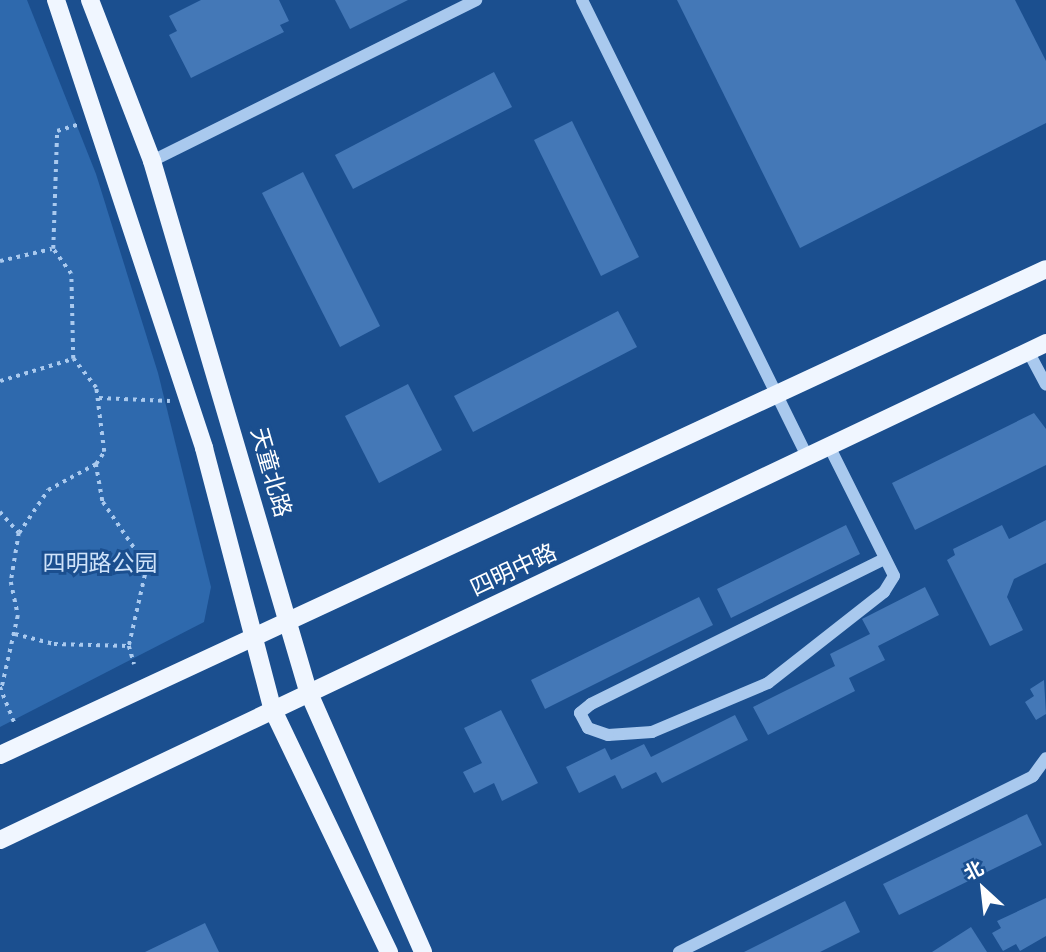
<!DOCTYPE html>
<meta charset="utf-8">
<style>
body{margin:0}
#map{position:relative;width:1046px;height:952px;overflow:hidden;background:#1b4f8f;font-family:"Open Sans","Noto Sans SC",sans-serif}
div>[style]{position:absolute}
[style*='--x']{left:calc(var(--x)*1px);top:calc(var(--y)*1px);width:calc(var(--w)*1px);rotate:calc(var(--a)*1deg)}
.green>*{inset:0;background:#2e69ad}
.building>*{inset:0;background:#4478b7}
.path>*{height:3.5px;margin-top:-1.75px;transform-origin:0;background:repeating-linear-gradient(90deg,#a9c9ee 0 3.5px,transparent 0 8.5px)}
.minor>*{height:12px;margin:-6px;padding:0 6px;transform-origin:6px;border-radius:6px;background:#a9c9ee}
.major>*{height:18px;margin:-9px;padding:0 9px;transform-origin:9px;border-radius:9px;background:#f0f6ff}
span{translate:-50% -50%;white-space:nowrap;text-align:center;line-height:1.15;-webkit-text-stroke:6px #1b4f8f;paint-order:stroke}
.street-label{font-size:23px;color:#fff}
.park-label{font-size:23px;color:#cfe3fa}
.north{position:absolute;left:948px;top:854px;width:70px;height:70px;-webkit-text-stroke:5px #1b4f8f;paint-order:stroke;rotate:333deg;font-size:19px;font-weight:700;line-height:28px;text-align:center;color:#fff}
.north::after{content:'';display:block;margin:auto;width:24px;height:32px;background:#fff;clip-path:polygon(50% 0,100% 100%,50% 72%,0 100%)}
</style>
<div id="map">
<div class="green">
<i style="clip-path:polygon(0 0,27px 0,96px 174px,158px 373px,211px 587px,204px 622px,0 727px)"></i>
</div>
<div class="building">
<i style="clip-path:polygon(201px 0,279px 0,289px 21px,280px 25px,284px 32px,191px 78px,169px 35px,177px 31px,169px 16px)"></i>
<i style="clip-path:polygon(335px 0,408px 0,350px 29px)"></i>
<i style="clip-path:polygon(677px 0,1015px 0,1046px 61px,1046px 123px,800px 248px)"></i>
<i style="clip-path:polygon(494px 72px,512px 107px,353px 189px,335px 155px)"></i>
<i style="clip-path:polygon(572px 121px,639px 257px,601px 276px,534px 140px)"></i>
<i style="clip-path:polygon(303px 172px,380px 326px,340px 347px,262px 193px)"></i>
<i style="clip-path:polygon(618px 311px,637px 347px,473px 432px,454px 396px)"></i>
<i style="clip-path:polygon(408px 384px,442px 450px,379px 483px,345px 416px)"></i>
<i style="clip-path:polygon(1034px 413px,1046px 429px,1046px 465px,915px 530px,892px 483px)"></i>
<i style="clip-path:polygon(1046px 520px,1046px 563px,1014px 579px,1007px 597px,1023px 630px,990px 646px,947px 560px,955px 555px,953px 549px,1002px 525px,1009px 539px)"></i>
<i style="clip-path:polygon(846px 525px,860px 554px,731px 618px,717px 589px)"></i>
<i style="clip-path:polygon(925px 587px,939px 615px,878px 646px,885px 660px,849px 678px,855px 691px,768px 735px,753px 707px,835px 666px,830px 654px,870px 634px,862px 619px)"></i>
<i style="clip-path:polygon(699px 597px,713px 625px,545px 709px,531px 680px)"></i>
<i style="clip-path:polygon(1044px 680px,1046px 714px,1036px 720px,1025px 702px,1034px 696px,1030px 689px)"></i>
<i style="clip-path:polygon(501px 710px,538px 783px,502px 801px,494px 783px,474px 793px,463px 772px,482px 763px,464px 728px)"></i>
<i style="clip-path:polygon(735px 715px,748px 740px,662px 783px,656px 772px,622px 789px,615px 775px,579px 793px,566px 767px,605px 748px,611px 760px,644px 744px,651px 757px)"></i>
<i style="clip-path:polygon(1027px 814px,1042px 845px,899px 915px,883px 884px)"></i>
<i style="clip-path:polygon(1046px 898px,1046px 936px,1020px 951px,1016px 944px,1003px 951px,992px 933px,1001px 928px,997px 921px)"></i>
<i style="clip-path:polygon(845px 901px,860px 932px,820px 952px,744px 952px)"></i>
<i style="clip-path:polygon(205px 923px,219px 952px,145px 952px)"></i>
<i style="clip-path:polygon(971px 927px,987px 952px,932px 952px)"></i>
</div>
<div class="path">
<i style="--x:0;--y:261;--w:53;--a:-13"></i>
<i style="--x:0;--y:381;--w:76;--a:-16.8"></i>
<i style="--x:99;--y:398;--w:71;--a:2.4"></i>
<i style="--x:96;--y:464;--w:39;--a:80"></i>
<i style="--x:103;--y:502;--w:78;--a:55.9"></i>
<i style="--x:147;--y:567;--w:81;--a:102.8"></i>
<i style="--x:129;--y:646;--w:19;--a:74"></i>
<i style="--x:0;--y:512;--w:28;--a:48"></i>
<i style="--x:19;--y:533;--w:50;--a:99.3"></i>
<i style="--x:11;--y:582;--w:35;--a:78"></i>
<i style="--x:18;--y:616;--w:73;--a:102.7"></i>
<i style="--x:19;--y:533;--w:52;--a:-56"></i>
<i style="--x:48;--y:490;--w:55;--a:-28.4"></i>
<i style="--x:96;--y:464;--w:14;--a:-56"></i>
<i style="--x:104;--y:452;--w:64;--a:-97.1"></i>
<i style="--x:96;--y:388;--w:37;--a:-128"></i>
<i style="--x:73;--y:359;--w:85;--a:-91.3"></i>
<i style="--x:71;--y:274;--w:31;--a:-126"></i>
<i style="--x:53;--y:249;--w:118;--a:-88.1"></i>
<i style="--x:57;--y:131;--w:24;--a:-17"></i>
<i style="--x:15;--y:634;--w:40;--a:14.4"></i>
<i style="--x:54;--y:644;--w:75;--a:1.5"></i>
<i style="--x:0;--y:687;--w:40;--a:68"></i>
</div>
<div class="minor">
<i style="--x:582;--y:0;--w:508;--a:63.74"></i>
<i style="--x:152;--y:161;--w:362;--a:-26.4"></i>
<i style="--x:1028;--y:351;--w:38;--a:62"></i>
<i style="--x:829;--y:446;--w:145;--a:63.4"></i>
<i style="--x:894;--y:576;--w:19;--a:122"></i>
<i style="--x:884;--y:592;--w:147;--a:141.9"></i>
<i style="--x:768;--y:683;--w:126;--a:157.1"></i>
<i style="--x:652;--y:732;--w:44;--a:176.1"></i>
<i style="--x:608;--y:735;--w:21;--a:-161"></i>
<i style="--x:588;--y:728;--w:17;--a:-118"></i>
<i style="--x:580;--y:713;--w:14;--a:-39"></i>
<i style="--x:591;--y:704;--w:328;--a:-26.3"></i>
<i style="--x:679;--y:952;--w:395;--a:-26.4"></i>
<i style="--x:1033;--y:776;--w:22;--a:-54"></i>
</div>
<div class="major">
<i style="--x:56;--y:0;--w:472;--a:71.7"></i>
<i style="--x:204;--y:448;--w:269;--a:75.3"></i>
<i style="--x:272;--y:708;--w:271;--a:64.4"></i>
<i style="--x:90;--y:0;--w:173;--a:68.9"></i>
<i style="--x:152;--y:161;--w:552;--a:73.6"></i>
<i style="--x:308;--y:691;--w:285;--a:66.2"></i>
<i style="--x:0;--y:755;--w:1153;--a:-24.92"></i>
<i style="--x:0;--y:840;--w:1158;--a:-25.41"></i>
</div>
<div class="street-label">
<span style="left:272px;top:472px;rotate:74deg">天童北路</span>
<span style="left:513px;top:569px;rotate:-25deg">四明中路</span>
</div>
<div class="park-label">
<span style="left:100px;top:562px">四明路公园</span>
</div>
<div class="north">北</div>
</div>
